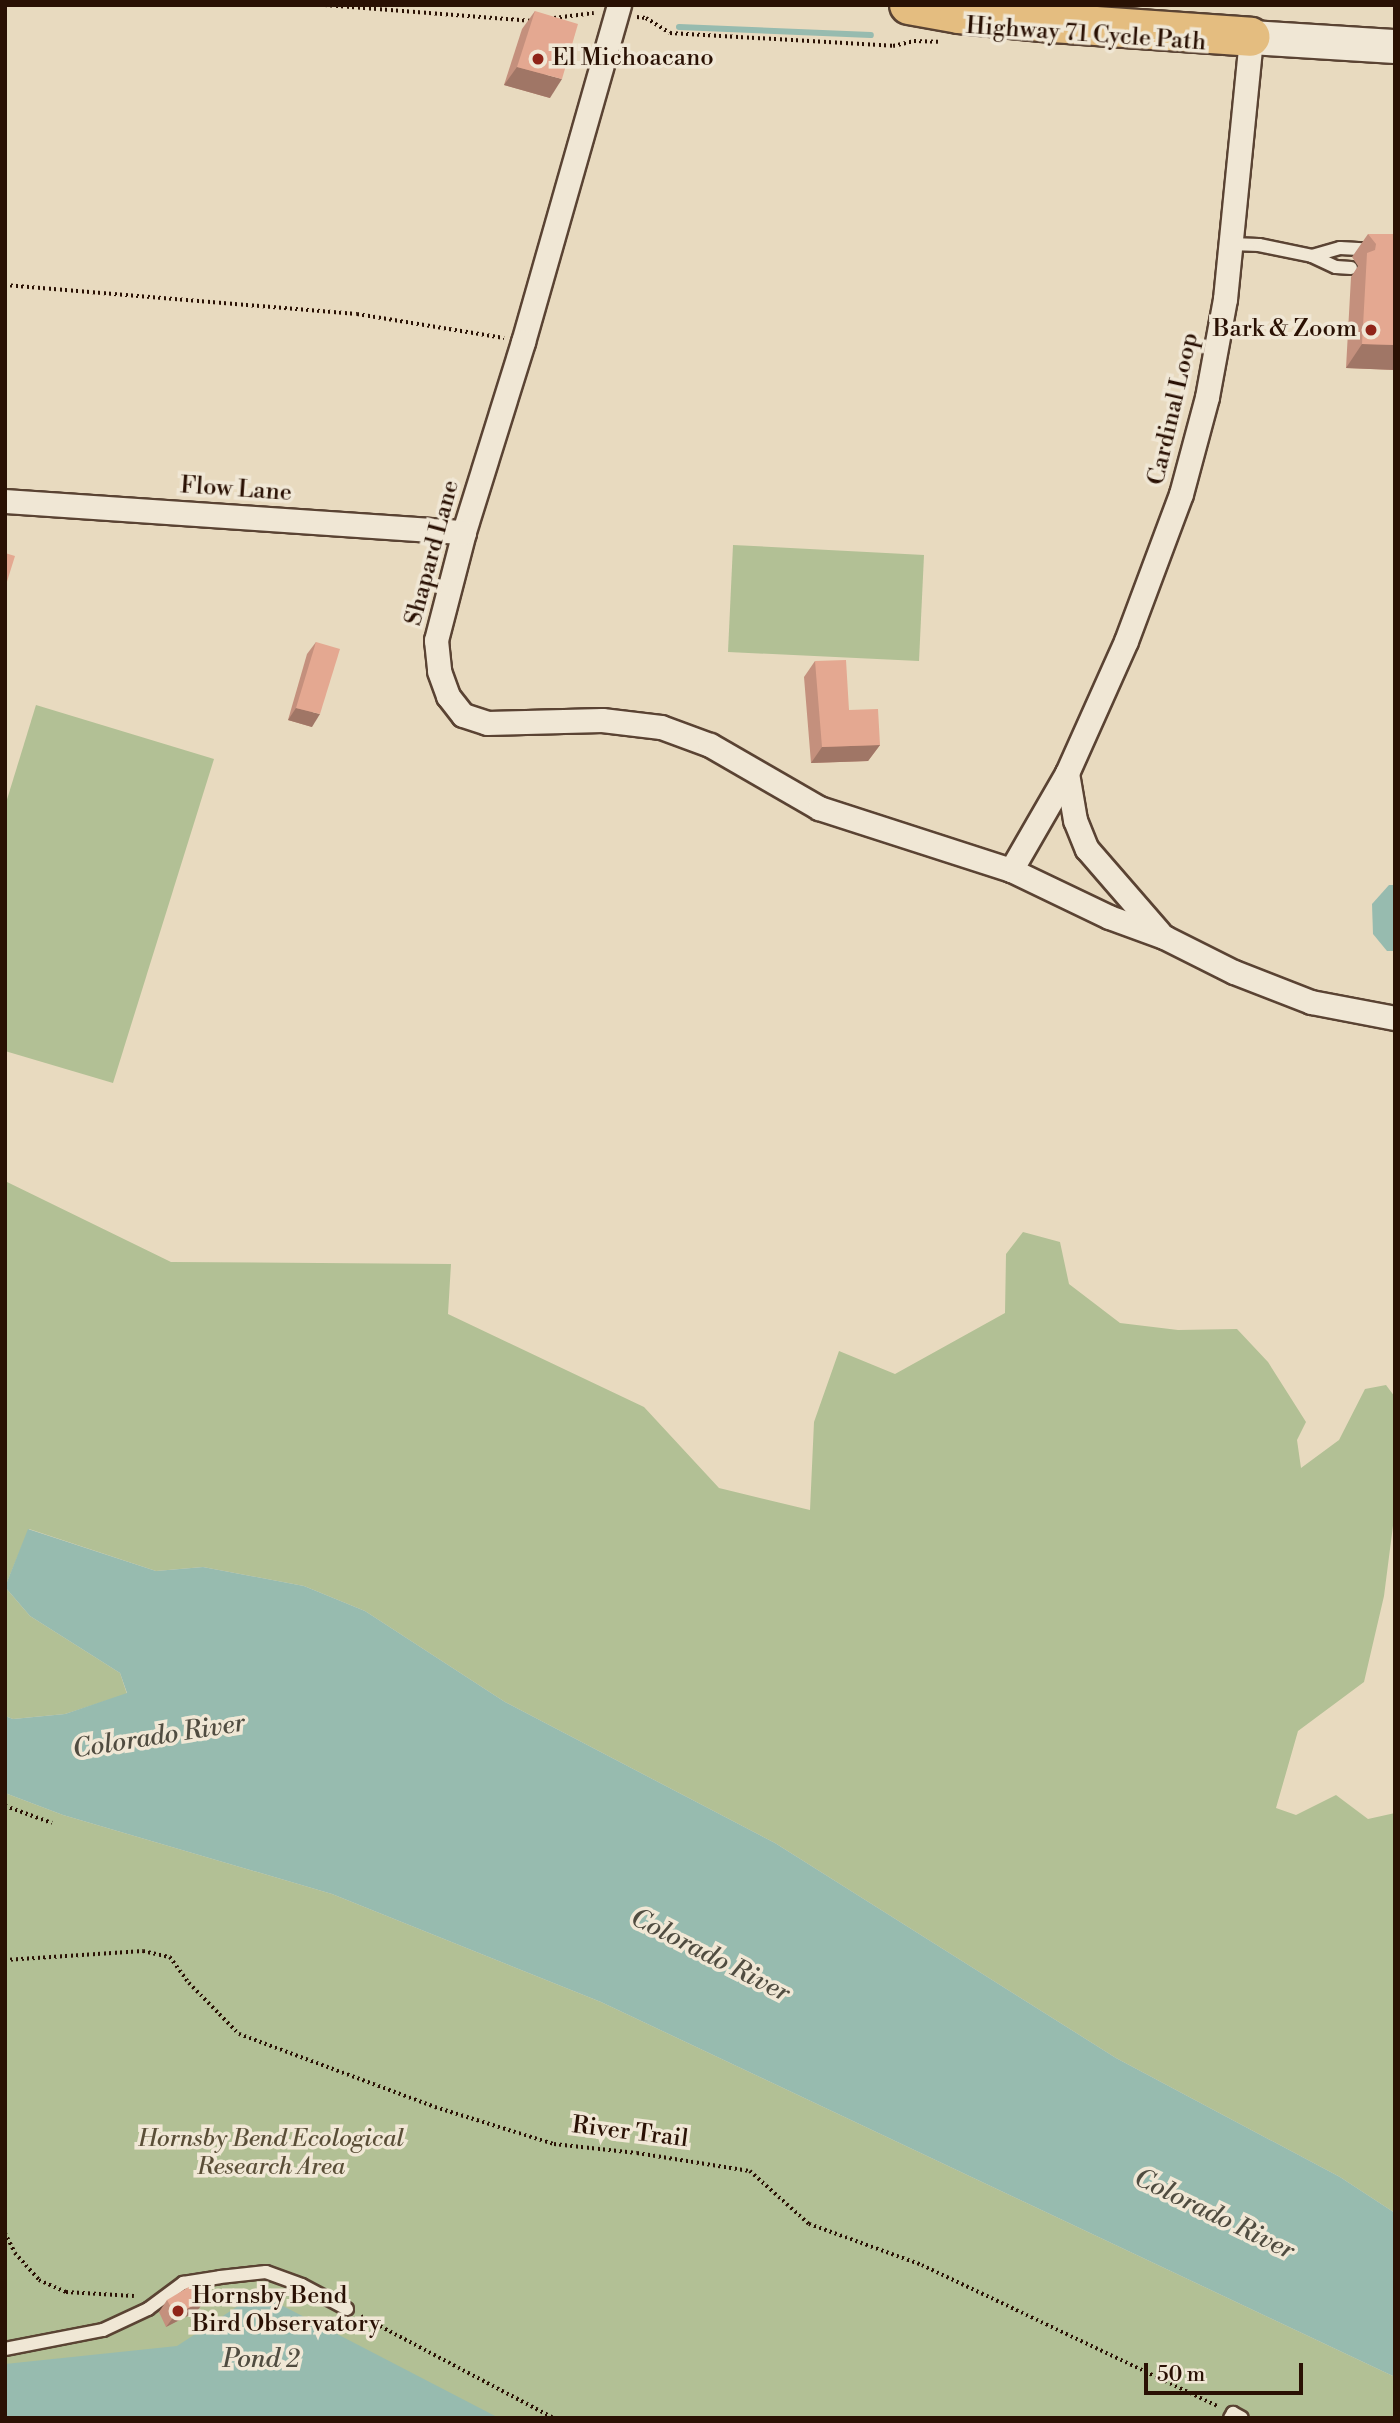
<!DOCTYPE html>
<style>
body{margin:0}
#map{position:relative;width:1400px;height:2423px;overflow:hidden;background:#e8dabf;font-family:"Libre Bodoni",serif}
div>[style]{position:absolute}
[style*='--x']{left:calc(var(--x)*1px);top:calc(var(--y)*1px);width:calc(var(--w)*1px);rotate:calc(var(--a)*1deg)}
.green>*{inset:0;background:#b2c095}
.water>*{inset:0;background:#97bbaf}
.stream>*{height:6px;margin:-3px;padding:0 3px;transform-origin:3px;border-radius:3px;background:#97bbaf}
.path>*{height:3.5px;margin-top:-1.75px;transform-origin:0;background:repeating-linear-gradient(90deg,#2a1104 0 2px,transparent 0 5.5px)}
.roads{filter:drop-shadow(2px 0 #5a4333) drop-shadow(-2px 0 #5a4333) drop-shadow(0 2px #5a4333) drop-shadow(0 -2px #5a4333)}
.lane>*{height:12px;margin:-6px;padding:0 6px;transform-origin:6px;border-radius:6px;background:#f0e7d5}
.street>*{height:23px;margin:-11.5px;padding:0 11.5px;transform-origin:11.5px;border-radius:11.5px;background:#f0e7d5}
.secondary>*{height:33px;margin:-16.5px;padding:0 16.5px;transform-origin:16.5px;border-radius:16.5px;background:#f0e7d5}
.highway>*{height:38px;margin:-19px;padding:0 19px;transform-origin:19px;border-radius:19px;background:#e4bd80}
.wall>*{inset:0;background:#c4907d}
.shaded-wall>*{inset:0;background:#a07666}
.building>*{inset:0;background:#e4a891}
.dots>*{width:19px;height:19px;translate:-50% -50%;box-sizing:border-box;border:4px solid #f0e7d5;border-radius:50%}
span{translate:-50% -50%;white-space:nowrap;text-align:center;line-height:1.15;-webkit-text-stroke:7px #f0e7d5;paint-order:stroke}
.street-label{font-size:24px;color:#2a1104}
.poi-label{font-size:24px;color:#2a1104}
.left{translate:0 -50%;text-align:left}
.right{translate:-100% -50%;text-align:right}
.park-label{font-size:24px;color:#5a4e37;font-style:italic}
.water-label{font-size:26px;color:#504c40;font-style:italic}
.frame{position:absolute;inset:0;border:7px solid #2a1104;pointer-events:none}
.scale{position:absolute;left:1144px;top:2363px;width:159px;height:32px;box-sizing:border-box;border:4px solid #2a1104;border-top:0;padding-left:9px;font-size:21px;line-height:24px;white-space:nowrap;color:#2a1104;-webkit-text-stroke:5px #f0e7d5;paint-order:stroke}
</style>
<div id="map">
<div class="green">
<i style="clip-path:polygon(733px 545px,924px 555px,919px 661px,728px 652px)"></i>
<i style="clip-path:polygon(36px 705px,214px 759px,113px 1083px,5px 1051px,5px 806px)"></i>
<i style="clip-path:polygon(5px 1181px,171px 1262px,451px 1264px,448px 1314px,644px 1407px,719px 1488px,810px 1510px,814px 1422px,839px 1351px,895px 1374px,1005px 1313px,1006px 1254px,1023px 1232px,1060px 1242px,1069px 1284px,1120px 1323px,1178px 1330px,1237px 1329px,1268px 1362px,1306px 1422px,1297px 1440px,1301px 1468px,1339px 1440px,1365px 1389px,1386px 1385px,1395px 1397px,1395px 1510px,1384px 1596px,1364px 1682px,1298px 1731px,1276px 1808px,1296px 1815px,1336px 1795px,1368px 1819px,1395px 1813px,1395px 2213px,1340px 2177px,1116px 2058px,775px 1843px,505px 1702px,365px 1611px,304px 1586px,203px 1567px,156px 1571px,29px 1529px,5px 1587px)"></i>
<i style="clip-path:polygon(5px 1587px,30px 1616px,120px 1673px,127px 1694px,65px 1714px,13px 1719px,5px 1716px)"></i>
<i style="clip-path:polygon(5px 1793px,63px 1815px,332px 1894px,601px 2002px,1395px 2377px,1395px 2418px,5px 2418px)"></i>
</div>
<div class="water">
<i style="clip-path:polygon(1389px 885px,1395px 885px,1395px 951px,1387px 951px,1373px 934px,1372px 904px)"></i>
<i style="clip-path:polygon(28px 1529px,156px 1571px,203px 1567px,304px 1586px,365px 1611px,505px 1702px,775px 1843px,1116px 2058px,1340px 2177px,1395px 2213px,1395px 2377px,601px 2002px,332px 1894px,63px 1815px,5px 1793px,5px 1716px,13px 1719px,65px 1714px,127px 1693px,120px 1673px,30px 1616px,5px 1587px)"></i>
<i style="clip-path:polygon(258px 2293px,499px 2418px,5px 2418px,5px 2364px,177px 2346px)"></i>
</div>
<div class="stream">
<i style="--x:679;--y:27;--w:192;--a:2.4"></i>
</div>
<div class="path">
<i style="--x:325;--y:5;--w:208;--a:4.4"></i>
<i style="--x:637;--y:17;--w:9;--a:6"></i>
<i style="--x:646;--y:18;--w:28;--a:32"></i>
<i style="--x:670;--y:33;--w:223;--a:3.3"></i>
<i style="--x:893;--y:46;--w:22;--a:-13"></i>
<i style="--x:914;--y:41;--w:24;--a:2"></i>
<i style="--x:554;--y:18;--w:40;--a:-7.1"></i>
<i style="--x:5;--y:285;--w:353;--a:4.7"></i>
<i style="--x:357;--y:314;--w:149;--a:9.3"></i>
<i style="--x:5;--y:1806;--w:50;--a:19.9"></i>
<i style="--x:5;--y:1960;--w:138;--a:-3.7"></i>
<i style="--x:143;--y:1951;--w:28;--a:13"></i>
<i style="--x:170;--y:1957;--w:32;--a:54"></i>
<i style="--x:189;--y:1983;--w:71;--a:45.6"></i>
<i style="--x:239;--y:2034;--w:209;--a:20.4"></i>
<i style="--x:435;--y:2107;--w:125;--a:17.3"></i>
<i style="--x:554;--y:2144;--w:83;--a:6.2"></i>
<i style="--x:637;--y:2153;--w:114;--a:9.1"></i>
<i style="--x:750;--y:2171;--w:79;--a:41.9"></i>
<i style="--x:809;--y:2224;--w:120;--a:19.9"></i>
<i style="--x:922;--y:2265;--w:328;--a:25.5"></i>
<i style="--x:5;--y:2233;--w:22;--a:63"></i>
<i style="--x:15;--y:2253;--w:36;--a:48"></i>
<i style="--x:39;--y:2280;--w:30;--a:24"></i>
<i style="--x:66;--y:2292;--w:68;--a:3.4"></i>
<i style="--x:361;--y:2316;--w:218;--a:27.9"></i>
</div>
<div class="roads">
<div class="lane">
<i style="--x:1231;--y:244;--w:28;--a:2"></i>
<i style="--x:1259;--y:245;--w:54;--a:11.7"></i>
<i style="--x:1312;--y:256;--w:29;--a:-16"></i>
<i style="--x:1340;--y:248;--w:55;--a:3.1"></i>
<i style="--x:1312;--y:256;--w:26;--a:25"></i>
<i style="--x:1336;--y:267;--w:15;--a:4"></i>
<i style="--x:5;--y:2349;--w:100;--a:-11"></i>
<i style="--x:103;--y:2330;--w:50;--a:-25"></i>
<i style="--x:148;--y:2309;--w:44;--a:-36.6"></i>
<i style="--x:183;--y:2283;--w:37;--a:-9"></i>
<i style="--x:220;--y:2277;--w:46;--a:-6.2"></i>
<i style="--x:266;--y:2272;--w:38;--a:20"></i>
<i style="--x:302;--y:2285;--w:51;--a:28.1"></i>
<i style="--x:1230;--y:2418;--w:6;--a:-59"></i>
<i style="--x:1233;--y:2413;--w:10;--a:29"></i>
</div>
<div class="street">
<i style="--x:619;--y:5;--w:350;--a:105.9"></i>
<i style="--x:523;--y:342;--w:199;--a:107.3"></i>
<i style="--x:464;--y:532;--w:112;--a:104.5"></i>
<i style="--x:436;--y:640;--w:31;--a:84"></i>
<i style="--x:439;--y:671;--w:27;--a:70"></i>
<i style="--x:448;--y:696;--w:24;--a:52"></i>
<i style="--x:463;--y:715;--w:25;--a:18"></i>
<i style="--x:487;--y:723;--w:115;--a:-1.5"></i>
<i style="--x:602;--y:720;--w:59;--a:6.8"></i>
<i style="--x:661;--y:727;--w:52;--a:20.2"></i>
<i style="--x:710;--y:745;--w:126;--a:30"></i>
<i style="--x:819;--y:808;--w:202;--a:17.9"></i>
<i style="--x:1011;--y:870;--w:109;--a:25.6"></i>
<i style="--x:1109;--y:917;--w:59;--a:20"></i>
<i style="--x:1164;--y:937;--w:78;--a:26.6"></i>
<i style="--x:1234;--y:972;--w:83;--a:21.3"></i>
<i style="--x:1311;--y:1002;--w:86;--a:10.8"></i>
<i style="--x:5;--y:501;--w:460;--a:3.9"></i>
<i style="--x:1067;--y:773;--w:48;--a:80.3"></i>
<i style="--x:1075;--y:820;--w:31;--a:68"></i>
<i style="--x:1087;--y:849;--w:110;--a:49.1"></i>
<i style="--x:1011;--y:870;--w:112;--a:-60"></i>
<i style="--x:1067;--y:773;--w:145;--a:-65.9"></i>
<i style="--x:1126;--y:641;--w:157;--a:-69.5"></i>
<i style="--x:1181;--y:494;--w:100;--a:-75"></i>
<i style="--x:1207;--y:397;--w:100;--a:-79.6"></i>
<i style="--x:1225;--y:299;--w:263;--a:-84.3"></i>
</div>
<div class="secondary">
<i style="--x:1251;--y:37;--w:144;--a:3.6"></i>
</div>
<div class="highway">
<i style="--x:909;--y:5;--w:51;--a:10.2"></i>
<i style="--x:959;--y:14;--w:94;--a:5.5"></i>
<i style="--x:1053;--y:23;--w:198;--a:4"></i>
</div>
</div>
<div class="wall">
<i style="clip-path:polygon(535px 11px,550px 98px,504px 85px,522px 29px)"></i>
<i style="clip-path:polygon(1368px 234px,1395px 234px,1395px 370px,1346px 368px,1351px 277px,1358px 266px,1352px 257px)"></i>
<i style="clip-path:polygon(316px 642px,312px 727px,288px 720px,307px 654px)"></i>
<i style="clip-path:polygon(815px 661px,849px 710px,880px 745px,868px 761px,811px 763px,804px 677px)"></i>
<i style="clip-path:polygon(206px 2299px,197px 2311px,166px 2327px,159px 2312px,167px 2300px)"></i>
</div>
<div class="shaded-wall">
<i style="clip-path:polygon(517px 67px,562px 79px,550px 98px,504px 85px)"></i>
<i style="clip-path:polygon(1362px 344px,1395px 345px,1395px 370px,1346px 368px)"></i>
<i style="clip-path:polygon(296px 708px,320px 714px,312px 727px,288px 720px)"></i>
<i style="clip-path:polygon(880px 745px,868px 761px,811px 763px,822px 747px)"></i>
<i style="clip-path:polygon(206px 2299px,197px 2311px,166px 2327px,175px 2315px)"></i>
</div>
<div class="building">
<i style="clip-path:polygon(535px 11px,578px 24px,562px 79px,517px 67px)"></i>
<i style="clip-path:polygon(1368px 234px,1395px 234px,1395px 345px,1362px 344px,1367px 253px,1375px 250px,1376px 244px)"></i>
<i style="clip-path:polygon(5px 553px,15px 556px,5px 588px)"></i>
<i style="clip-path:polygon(316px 642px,340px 649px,320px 714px,296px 708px)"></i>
<i style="clip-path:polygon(846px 660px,849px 710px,878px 709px,880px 745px,822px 747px,815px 661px)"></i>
<i style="clip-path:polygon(197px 2282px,206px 2299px,175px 2315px,167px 2300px)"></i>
</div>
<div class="dots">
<i style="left:538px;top:59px;background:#8f2418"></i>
<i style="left:1371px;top:330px;background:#8f2418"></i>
<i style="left:178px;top:2311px;background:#8f2418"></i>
</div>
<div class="street-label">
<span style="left:1086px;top:35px;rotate:4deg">Highway 71 Cycle Path</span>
<span style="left:1174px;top:409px;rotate:-77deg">Cardinal Loop</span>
<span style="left:236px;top:490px;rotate:4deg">Flow Lane</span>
<span style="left:433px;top:553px;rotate:-75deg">Shapard Lane</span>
<span style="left:630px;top:2133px;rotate:7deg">River Trail</span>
</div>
<div class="poi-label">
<span class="left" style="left:552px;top:59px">El Michoacano</span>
<span class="right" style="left:1357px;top:330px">Bark &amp; Zoom</span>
<span class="left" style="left:192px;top:2311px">Hornsby Bend<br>Bird Observatory</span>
</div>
<div class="park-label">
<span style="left:271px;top:2154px">Hornsby Bend Ecological<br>Research Area</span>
</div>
<div class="water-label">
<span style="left:159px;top:1737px;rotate:-9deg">Colorado River</span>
<span style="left:710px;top:1956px;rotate:27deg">Colorado River</span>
<span style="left:1214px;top:2215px;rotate:26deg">Colorado River</span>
<span style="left:261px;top:2360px">Pond 2</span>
</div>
<div class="frame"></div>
<div class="scale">50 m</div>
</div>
